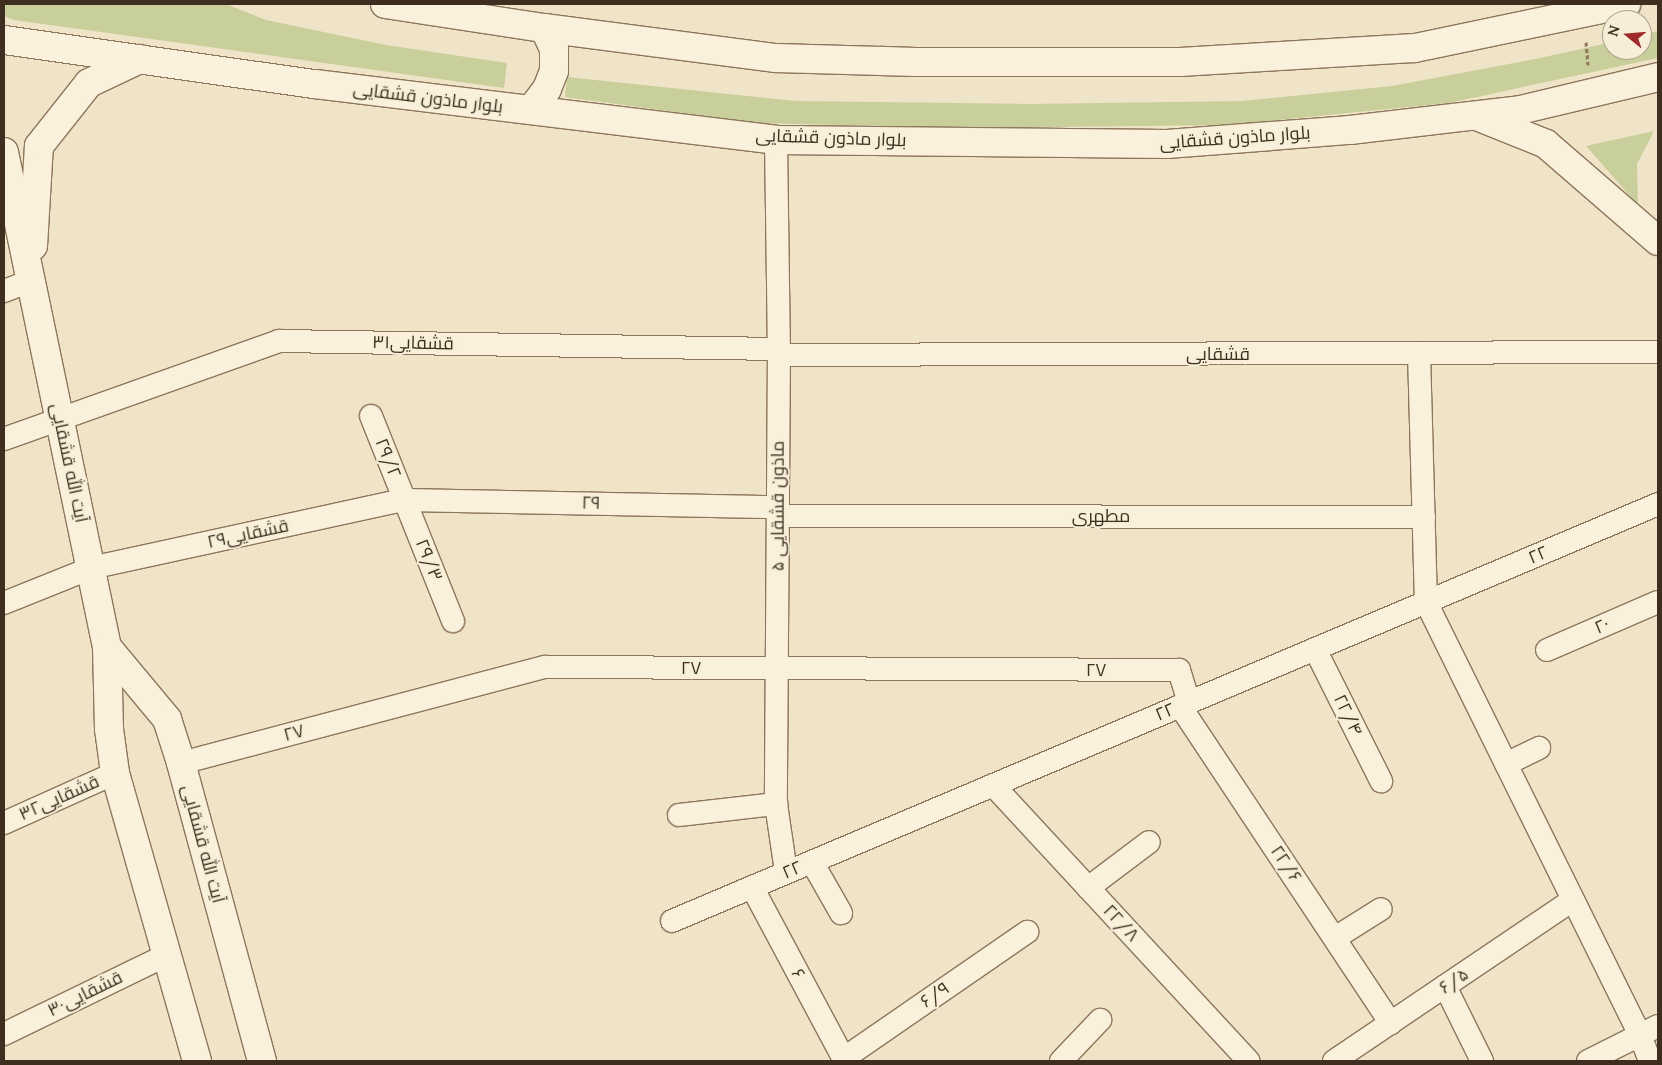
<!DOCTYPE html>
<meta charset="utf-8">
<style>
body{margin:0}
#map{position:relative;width:1662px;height:1065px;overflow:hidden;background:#f0e4c8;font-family:Lora,Cairo,serif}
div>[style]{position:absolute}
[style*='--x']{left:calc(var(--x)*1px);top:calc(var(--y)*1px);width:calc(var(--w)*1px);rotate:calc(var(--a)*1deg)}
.green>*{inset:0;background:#c9cf9b}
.path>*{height:3px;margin-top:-1.5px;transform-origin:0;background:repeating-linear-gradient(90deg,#8d765c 0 4px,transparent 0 6.5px)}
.roads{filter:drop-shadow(1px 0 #8d765c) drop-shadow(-1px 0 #8d765c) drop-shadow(0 1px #8d765c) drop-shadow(0 -1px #8d765c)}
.street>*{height:22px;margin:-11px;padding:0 11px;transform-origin:11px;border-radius:11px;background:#faf1dc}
.secondary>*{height:28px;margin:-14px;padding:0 14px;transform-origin:14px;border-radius:14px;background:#faf1dc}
span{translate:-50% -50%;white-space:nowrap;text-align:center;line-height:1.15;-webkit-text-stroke:4px #f7eed8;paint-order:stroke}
.street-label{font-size:18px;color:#3d2e20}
.frame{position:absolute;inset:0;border:5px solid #3d2e20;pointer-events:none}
.north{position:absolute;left:1602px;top:10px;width:50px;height:50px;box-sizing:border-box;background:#f7eed8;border:1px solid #ada18e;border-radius:50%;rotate:287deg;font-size:14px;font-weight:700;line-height:20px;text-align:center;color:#3d2e20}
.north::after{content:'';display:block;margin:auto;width:18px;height:22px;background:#9e2a2b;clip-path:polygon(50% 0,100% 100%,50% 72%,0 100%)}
</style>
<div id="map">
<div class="green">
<i style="clip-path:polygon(4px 4px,226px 4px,266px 20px,386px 45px,507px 63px,504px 88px,14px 20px,4px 16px)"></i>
<i style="clip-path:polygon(1658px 31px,1658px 58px,1449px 103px,1226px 125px,968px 128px,756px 123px,565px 97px,567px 77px,796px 101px,1029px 104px,1242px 101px,1392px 86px,1540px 58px,1612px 42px,1612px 50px,1642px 50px,1642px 35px)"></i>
<i style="clip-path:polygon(1654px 131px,1637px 164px,1638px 205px,1586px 146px)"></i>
</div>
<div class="path">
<i style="--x:1586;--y:42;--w:23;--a:85"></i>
</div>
<div class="roads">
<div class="street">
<i style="--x:776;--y:140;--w:209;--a:89.2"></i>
<i style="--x:779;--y:349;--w:455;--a:90.4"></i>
<i style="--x:776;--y:804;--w:69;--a:81.6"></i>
<i style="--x:4;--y:291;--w:30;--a:-21"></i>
<i style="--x:1419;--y:353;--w:249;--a:88.4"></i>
<i style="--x:1426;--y:602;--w:483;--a:63.7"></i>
<i style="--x:1640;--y:1035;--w:28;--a:69"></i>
<i style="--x:779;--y:355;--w:879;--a:-0.2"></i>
<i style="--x:371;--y:416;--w:221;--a:68.2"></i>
<i style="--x:4;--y:439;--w:292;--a:-19.6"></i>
<i style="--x:279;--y:341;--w:500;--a:0.92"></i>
<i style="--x:778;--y:516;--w:646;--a:0.09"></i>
<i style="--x:4;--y:603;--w:94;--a:-21.9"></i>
<i style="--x:91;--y:568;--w:320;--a:-12.3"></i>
<i style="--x:404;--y:500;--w:374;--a:1.1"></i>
<i style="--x:1315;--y:649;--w:148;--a:63.4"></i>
<i style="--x:1547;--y:650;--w:121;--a:-23.4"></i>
<i style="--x:1180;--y:706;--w:381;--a:56.4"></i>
<i style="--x:181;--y:763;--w:376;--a:-14.8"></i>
<i style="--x:545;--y:667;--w:634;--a:0.27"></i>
<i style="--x:1179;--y:670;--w:34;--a:73"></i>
<i style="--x:1506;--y:764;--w:37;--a:-26"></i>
<i style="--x:993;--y:785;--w:376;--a:47.2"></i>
<i style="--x:679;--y:815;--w:98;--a:-6.5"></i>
<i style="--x:4;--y:823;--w:122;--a:-24.2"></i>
<i style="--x:812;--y:862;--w:59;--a:60.4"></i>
<i style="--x:752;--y:887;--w:197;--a:61.9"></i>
<i style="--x:1088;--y:888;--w:76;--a:-37"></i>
<i style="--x:672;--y:921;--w:1071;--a:-22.92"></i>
<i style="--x:1335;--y:938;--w:54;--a:-32.2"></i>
<i style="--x:1445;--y:986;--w:84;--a:63.7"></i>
<i style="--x:4;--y:1034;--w:181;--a:-25.9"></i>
<i style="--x:843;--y:1059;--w:224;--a:-34.6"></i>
<i style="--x:1061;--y:1061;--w:57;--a:-46.4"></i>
<i style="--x:1334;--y:1061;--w:288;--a:-34"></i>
<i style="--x:1588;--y:1061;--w:78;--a:-26.6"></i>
</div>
<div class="secondary">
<i style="--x:385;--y:4;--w:161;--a:8.6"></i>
<i style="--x:544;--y:28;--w:234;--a:7.4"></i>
<i style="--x:776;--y:58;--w:140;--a:1.6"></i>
<i style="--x:916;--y:62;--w:264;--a:0"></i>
<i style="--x:1180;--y:62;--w:235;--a:-3.4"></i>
<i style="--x:1415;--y:48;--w:216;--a:-11.8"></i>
<i style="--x:4;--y:40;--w:314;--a:8.1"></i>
<i style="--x:315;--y:84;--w:464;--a:6.9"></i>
<i style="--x:776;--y:140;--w:391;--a:0.6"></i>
<i style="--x:1167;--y:144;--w:184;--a:-4.4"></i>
<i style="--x:1350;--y:130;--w:171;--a:-6.7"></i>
<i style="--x:1520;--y:110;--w:142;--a:-13.4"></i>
<i style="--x:531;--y:110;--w:26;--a:-53"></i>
<i style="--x:547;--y:89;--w:19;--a:-69"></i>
<i style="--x:554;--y:71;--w:22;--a:-90"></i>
<i style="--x:554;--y:49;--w:23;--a:-115"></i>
<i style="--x:1479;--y:117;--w:72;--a:21.9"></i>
<i style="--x:1546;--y:144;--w:148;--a:40.9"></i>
<i style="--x:4;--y:152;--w:506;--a:78.25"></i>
<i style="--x:107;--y:647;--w:82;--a:88.6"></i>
<i style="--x:109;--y:729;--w:44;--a:82.2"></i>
<i style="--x:115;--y:773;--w:299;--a:74.1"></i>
<i style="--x:33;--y:246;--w:100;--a:-86.6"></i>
<i style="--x:39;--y:146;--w:80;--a:-51.6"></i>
<i style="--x:89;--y:83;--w:56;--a:-25.2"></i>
<i style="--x:107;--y:647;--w:94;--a:50.2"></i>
<i style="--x:167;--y:719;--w:46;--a:72.3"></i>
<i style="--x:181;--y:763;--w:309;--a:74.8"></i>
</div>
</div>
<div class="street-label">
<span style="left:428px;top:98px;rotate:7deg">بلوار ماذون قشقایی</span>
<span style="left:831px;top:138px;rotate:2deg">بلوار ماذون قشقایی</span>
<span style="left:1235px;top:138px;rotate:-4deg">بلوار ماذون قشقایی</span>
<span style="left:413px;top:343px;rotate:1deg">۳۱قشقایی</span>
<span style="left:1218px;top:354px">قشقایی</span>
<span style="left:388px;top:458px;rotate:68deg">۲۹/۲</span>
<span style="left:69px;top:463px;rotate:78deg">آیت الله قشقایی</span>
<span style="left:591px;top:503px;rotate:1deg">۲۹</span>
<span style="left:778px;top:506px;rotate:-90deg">ماذون قشقایی ۵</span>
<span style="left:1101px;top:516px">مطهری</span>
<span style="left:248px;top:534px;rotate:-12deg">قشقایی۲۹</span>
<span style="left:1538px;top:555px;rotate:-23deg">۲۲</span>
<span style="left:429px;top:560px;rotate:68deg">۲۹/۳</span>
<span style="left:1602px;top:626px;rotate:-23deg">۲۰</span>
<span style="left:691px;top:668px">۲۷</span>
<span style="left:1096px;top:670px">۲۷</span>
<span style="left:1165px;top:712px;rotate:-23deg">۲۲</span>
<span style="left:1348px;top:715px;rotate:64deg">۲۲/۴</span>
<span style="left:294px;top:733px;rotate:-15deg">۲۷</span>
<span style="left:59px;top:798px;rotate:-24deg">قشقایی۳۲</span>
<span style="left:203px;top:844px;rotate:75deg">آیت الله قشقایی</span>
<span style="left:1286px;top:864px;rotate:56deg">۲۲/۶</span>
<span style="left:792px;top:870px;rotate:-23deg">۲۲</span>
<span style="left:1121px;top:923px;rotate:47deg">۲۲/۸</span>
<span style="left:798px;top:974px;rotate:62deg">۶</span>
<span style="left:1454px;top:981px;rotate:-34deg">۶/۵</span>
<span style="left:85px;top:994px;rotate:-26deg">قشقایی۳۰</span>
<span style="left:935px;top:995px;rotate:-35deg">۶/۹</span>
</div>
<div class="frame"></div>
<div class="north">N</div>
</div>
